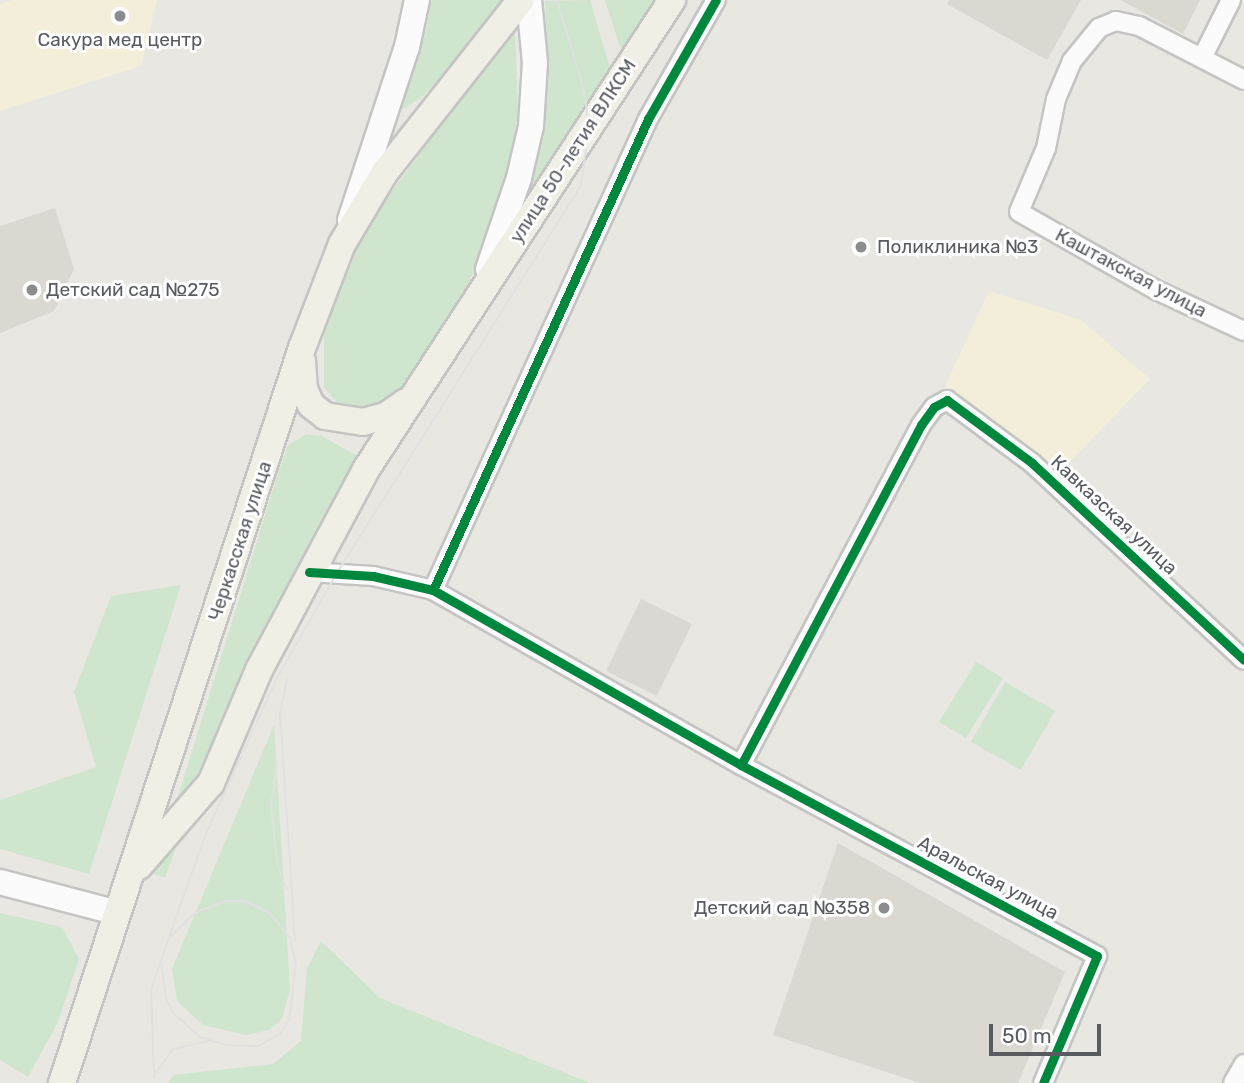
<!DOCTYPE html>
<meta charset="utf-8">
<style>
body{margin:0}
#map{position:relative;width:1244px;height:1083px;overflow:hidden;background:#e8e7e2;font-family:Rubik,sans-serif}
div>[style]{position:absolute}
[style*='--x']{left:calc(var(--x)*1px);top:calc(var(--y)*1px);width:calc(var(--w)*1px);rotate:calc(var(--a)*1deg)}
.commercial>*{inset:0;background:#f3eeda}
.industrial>*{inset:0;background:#d9d8d3}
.education>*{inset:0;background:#dad8d1}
.green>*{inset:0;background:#cfe5cd}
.roads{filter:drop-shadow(2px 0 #c4c4c3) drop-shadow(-2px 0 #c4c4c3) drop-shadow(0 2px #c4c4c3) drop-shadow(0 -2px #c4c4c3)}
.minor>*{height:18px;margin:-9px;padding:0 9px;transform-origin:9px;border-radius:9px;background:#fcfbfb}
.secondary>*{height:24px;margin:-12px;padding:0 12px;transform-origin:12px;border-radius:12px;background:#fcfbfb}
.primary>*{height:26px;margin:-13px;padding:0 13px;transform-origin:13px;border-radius:13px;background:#f0efe5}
.tram>*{height:2px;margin:-1px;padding:0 1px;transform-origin:1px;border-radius:1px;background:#e0e1e0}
.cycleway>*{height:9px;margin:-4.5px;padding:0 4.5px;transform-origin:4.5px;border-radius:4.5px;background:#00873e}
.dots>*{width:19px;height:19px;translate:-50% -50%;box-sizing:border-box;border:4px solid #fff;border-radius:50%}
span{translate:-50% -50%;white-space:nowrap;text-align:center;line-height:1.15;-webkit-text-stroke:6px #fff;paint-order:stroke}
.poi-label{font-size:19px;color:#585b60}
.left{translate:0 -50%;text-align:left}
.right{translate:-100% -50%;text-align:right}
.street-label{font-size:19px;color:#585b60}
.scale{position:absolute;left:989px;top:1024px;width:112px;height:32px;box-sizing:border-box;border:4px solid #585b60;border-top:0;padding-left:9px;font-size:21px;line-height:24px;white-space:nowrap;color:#585b60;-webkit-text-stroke:5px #fff;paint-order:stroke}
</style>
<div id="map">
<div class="commercial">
<i style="clip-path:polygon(12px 0,157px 0,141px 66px,0 111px,0 4px)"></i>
<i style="clip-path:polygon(989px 291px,1081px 320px,1150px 379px,1059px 473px,945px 386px)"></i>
</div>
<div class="industrial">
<i style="clip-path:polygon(641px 599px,692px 624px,657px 696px,606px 671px)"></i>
</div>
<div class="education">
<i style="clip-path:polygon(950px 0,1081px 0,1047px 60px,947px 4px)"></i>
<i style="clip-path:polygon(1120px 0,1200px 0,1183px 34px)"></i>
<i style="clip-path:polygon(55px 208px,74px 269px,54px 311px,0 333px,0 226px)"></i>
<i style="clip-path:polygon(838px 843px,1065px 972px,1018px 1083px,920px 1083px,773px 1035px)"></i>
</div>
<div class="green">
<i style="clip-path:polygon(432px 0,512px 0,421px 98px,394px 114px,426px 30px)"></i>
<i style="clip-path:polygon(590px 0,610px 68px,529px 196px,544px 136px,548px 79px,545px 1px)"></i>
<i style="clip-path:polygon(605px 0,658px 0,622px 53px)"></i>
<i style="clip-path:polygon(515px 27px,518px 113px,511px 155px,474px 272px,438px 344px,399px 395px,365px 407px,341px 407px,324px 387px,324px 330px,368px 223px)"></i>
<i style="clip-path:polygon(307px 434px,322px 436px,360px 458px,270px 619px,220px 726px,165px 878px,154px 874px,280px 467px,288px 445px)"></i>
<i style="clip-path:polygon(181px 585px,89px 874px,0 849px,0 800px,96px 767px,74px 692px,111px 596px)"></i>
<i style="clip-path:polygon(976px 662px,1003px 678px,966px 738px,939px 722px)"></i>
<i style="clip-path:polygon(1005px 682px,1055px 711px,1021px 770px,971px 742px)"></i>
<i style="clip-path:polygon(274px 725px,290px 989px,282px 1019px,269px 1030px,246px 1035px,203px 1025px,177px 1001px,172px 969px)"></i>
<i style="clip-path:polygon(0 913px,62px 927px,79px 959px,58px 1022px,28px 1077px,0 1060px)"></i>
<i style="clip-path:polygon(321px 941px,380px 998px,590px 1083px,168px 1083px,173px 1075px,273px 1064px,301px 1041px,307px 969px)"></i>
</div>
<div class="roads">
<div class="minor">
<i style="--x:1202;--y:58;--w:65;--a:-63.4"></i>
<i style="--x:1244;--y:80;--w:118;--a:-152.8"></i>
<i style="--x:1139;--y:26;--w:24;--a:-168"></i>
<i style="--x:1116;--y:21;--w:18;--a:158"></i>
<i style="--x:1099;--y:28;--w:43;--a:129.3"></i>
<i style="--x:1072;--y:61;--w:41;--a:112.8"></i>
<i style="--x:1056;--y:99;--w:50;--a:101.5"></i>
<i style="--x:1046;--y:148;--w:69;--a:112.9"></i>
<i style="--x:1019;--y:212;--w:158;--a:29.7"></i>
<i style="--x:1156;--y:290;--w:97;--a:25"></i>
<i style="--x:309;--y:572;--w:64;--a:3.6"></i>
<i style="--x:373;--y:576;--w:62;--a:13.1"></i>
<i style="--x:433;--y:590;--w:354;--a:29.6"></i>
<i style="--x:741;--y:765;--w:404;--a:28.2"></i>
<i style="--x:1097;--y:956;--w:138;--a:113"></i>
<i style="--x:433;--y:590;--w:518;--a:-65.46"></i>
<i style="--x:648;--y:119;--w:137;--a:-60.3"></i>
<i style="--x:741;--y:765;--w:385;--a:-62.1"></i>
<i style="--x:921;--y:425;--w:22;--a:-54"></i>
<i style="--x:934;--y:407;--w:15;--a:-28"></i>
<i style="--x:947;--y:400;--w:106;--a:36.5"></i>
<i style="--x:1032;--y:463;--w:289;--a:42.9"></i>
<i style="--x:1233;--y:1083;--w:22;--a:-60"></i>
</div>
<div class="secondary">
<i style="--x:350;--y:220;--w:182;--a:-71.8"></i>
<i style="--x:407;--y:47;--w:48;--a:-78"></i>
<i style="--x:488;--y:269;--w:96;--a:-71.2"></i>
<i style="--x:519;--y:178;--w:53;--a:-77"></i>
<i style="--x:531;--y:126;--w:63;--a:-86.4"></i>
<i style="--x:535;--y:63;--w:63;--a:-95.4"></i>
<i style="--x:0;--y:882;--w:122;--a:14.7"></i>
</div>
<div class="primary">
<i style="--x:302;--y:361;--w:28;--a:86"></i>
<i style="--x:304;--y:389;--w:17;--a:66"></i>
<i style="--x:311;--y:405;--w:18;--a:38"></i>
<i style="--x:325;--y:416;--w:38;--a:9"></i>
<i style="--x:363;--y:422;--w:24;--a:-15"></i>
<i style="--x:386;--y:416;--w:24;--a:-35"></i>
<i style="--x:139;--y:866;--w:110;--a:-49.1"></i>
<i style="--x:211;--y:783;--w:123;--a:-67"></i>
<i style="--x:259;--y:670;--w:229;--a:-61.9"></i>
<i style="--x:367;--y:468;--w:559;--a:-56.91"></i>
<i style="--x:62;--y:1083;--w:773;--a:-71.92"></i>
<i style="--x:302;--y:348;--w:111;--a:-69"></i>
<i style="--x:342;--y:244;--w:84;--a:-59.2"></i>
<i style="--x:385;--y:172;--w:219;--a:-51.7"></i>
</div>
</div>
<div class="tram">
<i style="--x:287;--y:680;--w:35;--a:102"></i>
<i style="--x:280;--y:714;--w:227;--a:86.2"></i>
<i style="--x:277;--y:762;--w:44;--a:97.8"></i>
<i style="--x:271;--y:806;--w:61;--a:83.5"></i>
<i style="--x:278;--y:867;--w:24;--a:68"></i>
<i style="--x:161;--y:962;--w:36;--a:82"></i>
<i style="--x:166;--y:998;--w:17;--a:65"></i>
<i style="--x:173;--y:1013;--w:36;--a:42"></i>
<i style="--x:200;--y:1037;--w:26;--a:18"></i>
<i style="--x:225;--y:1045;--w:33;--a:2"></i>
<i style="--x:258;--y:1046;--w:26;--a:-29"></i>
<i style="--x:281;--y:1033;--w:15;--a:-58"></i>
<i style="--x:289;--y:1020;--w:56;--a:-82.9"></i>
<i style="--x:296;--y:964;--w:27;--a:-103"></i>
<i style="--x:290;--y:938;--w:32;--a:-129"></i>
<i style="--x:270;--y:913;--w:29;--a:-155"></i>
<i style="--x:244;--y:901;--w:18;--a:180"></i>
<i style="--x:226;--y:901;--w:33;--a:159"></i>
<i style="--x:195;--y:913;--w:33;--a:136"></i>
<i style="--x:156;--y:1073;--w:29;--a:-55"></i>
<i style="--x:173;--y:1049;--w:36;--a:-13"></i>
<i style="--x:154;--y:1078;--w:89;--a:-91.9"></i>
<i style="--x:151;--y:989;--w:162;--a:-70.6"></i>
<i style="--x:205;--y:836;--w:176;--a:-65.5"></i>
<i style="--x:278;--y:676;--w:119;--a:-60.2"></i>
<i style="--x:337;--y:573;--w:458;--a:-57.8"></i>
<i style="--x:581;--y:185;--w:60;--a:-82.3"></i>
<i style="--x:589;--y:126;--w:36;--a:-98"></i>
<i style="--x:584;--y:90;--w:94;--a:-106.7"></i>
</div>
<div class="cycleway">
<i style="--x:309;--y:572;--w:64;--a:3.6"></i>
<i style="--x:373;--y:576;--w:62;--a:13.1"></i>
<i style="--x:433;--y:590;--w:354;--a:29.6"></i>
<i style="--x:741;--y:765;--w:404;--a:28.2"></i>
<i style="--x:1097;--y:956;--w:138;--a:113"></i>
<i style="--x:433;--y:590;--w:518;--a:-65.46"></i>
<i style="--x:648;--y:119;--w:137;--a:-60.3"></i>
<i style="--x:741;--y:765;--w:385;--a:-62.1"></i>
<i style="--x:921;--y:425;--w:22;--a:-54"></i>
<i style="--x:934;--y:407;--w:15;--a:-28"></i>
<i style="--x:947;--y:400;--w:106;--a:36.5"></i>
<i style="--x:1032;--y:463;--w:289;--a:42.9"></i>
</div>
<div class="dots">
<i style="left:120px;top:16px;background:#8a8c8e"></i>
<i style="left:861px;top:247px;background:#8a8c8e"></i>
<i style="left:32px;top:290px;background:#8a8c8e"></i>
<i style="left:884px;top:908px;background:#8a8c8e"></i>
</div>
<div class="poi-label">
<span style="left:120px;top:40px">Сакура мед центр</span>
<span class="left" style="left:877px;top:247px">Поликлиника №3</span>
<span class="left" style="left:46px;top:290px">Детский сад №275</span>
<span class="right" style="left:870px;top:908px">Детский сад №358</span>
</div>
<div class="street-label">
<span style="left:573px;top:151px;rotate:-57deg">улица 50-летия ВЛКСМ</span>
<span style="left:1131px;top:273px;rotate:28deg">Каштакская улица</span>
<span style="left:1114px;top:515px;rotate:43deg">Кавказская улица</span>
<span style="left:240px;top:541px;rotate:-72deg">Черкасская улица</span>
<span style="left:988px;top:878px;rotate:28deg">Аральская улица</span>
</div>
<div class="scale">50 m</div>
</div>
